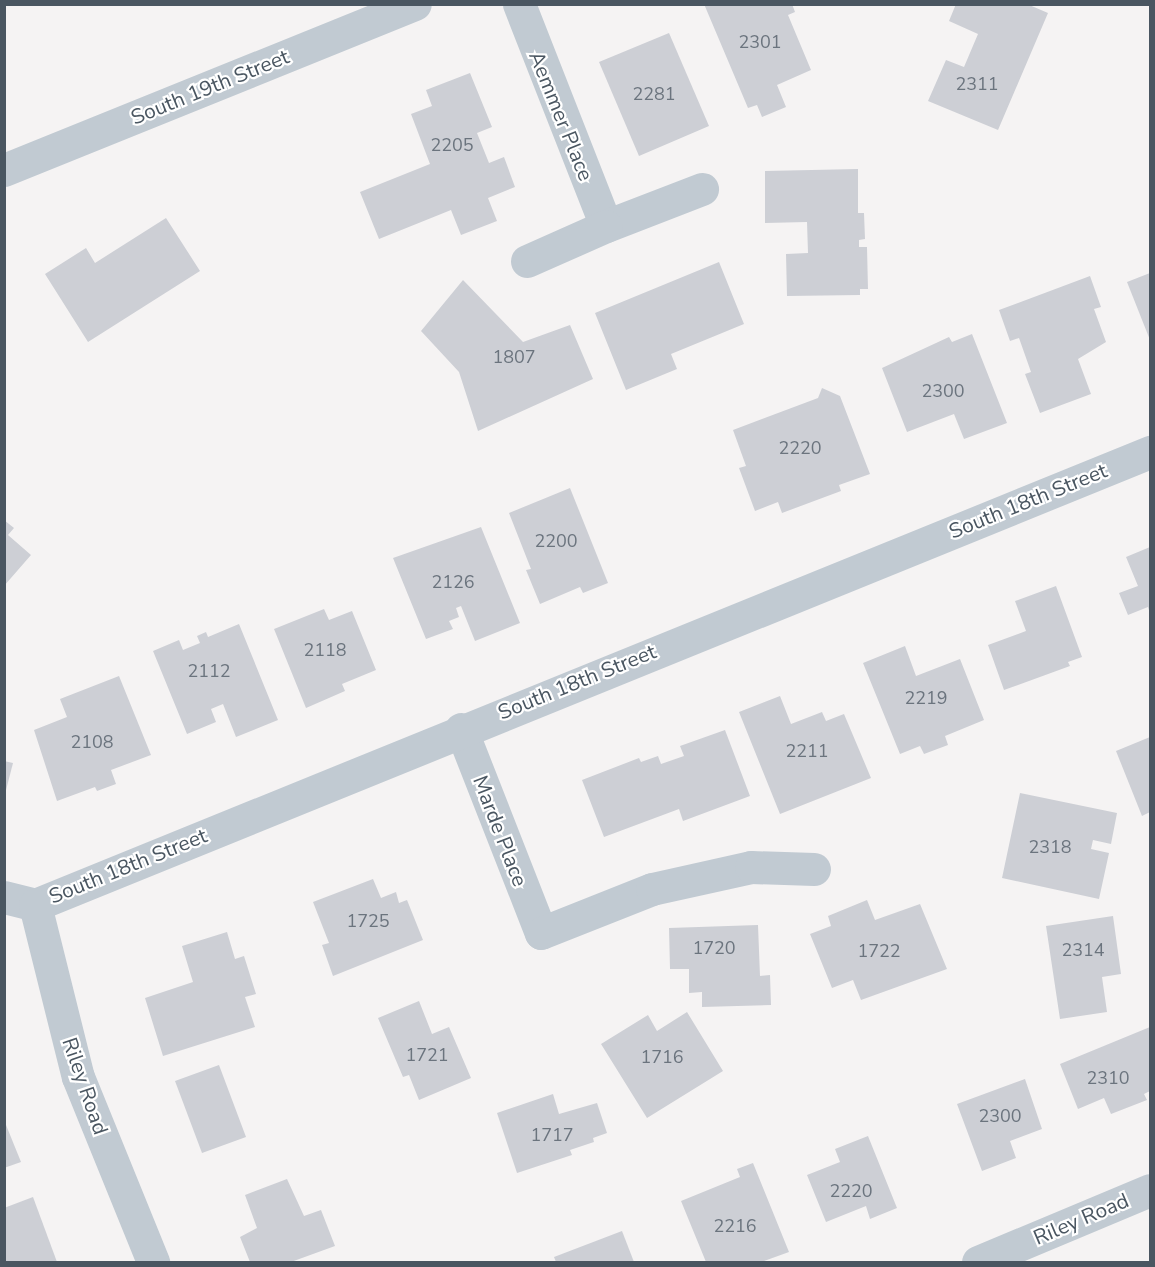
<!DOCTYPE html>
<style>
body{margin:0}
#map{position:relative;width:1155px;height:1267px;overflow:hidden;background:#f5f3f3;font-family:"Nunito Sans",sans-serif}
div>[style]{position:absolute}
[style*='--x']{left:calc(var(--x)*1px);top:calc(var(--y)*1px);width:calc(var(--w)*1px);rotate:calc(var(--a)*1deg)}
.building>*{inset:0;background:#cdcfd5}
.minor>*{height:33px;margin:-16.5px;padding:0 16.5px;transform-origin:16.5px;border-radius:16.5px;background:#c1cad2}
span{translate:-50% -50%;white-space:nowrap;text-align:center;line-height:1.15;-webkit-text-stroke:4.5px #fff;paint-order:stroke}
.number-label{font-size:18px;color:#6b747e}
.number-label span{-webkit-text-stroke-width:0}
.street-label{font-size:21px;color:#4a5661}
.frame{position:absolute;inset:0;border:6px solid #4a5661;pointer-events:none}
</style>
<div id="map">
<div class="building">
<i style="clip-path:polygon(704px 4px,792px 4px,795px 12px,788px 15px,811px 70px,777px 85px,786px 107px,762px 117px,757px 105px,748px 108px)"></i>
<i style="clip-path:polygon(956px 4px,1027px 4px,1048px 13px,998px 130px,928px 101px,946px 60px,964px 67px,978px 34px,949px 21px)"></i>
<i style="clip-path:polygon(669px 33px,709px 126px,639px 156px,599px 62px)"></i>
<i style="clip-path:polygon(470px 73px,492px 127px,477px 133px,489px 163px,504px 157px,515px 187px,488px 198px,497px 221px,461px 235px,451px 210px,379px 239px,360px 192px,430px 164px,411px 114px,432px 106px,426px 90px)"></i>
<i style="clip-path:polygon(858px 169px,858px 213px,864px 213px,865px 239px,859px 240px,859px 247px,867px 247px,868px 289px,860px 289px,860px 295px,787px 296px,786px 254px,808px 253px,807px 222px,765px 223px,765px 171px)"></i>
<i style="clip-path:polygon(166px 218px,200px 271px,88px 342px,45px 274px,86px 248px,95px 263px)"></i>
<i style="clip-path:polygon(719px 262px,744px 324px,671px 354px,677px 369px,626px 390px,595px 313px)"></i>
<i style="clip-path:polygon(1150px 273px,1150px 340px,1127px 282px)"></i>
<i style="clip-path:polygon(1090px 276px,1101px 307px,1094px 309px,1106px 342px,1078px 359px,1091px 394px,1040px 413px,1025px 374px,1031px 372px,1019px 338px,1010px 341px,999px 310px)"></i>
<i style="clip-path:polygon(463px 280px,523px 342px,570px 325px,593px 379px,478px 431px,459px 372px,421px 331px)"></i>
<i style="clip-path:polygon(972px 334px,1007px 423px,964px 439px,954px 414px,907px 432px,882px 368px,949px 337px,952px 342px)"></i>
<i style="clip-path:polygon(822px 388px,840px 396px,870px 474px,839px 485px,841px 491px,782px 513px,778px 502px,755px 511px,739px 468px,746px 466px,733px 430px,818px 398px)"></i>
<i style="clip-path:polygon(570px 488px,608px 583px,583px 593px,580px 587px,540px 604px,526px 570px,531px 569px,509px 513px)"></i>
<i style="clip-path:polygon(4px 520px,14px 528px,8px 535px,31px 555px,4px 586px)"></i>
<i style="clip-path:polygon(481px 527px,520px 623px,475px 641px,461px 606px,456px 608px,459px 617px,449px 621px,453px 629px,426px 639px,393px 558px)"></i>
<i style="clip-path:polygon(1150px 547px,1150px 614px,1148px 607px,1128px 615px,1119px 593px,1138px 586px,1126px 557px)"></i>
<i style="clip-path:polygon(1056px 586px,1082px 657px,1068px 662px,1070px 666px,1004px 690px,988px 645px,1026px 631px,1015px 601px)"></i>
<i style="clip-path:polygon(324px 609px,329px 620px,352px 611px,376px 670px,342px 684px,345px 691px,306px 708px,274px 629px)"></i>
<i style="clip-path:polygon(239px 624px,278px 720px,236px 737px,223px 704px,211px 709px,216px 722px,187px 734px,153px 651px,179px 640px,183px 650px,200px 643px,197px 636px,206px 632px,208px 637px)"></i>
<i style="clip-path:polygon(905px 646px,916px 676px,960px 659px,984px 720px,945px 736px,948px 745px,924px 754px,920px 746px,900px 754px,863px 663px)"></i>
<i style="clip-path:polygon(119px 676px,151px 755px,111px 770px,116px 784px,97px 791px,95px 787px,57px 801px,34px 730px,67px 717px,60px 699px)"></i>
<i style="clip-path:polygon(780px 696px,791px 724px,822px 712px,826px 721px,844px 714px,871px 778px,780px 814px,739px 712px)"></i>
<i style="clip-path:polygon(725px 730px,750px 796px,683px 821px,679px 809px,604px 837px,582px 780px,639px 758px,641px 762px,658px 756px,661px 764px,684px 756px,680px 746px)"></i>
<i style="clip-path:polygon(1150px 737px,1150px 812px,1142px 816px,1116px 751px)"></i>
<i style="clip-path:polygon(4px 761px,13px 763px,5px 794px,4px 794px)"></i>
<i style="clip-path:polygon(1020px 793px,1117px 813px,1111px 844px,1093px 840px,1091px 849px,1109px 853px,1099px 899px,1002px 878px)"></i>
<i style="clip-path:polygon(373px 879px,381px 898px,396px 892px,399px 903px,407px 900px,423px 940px,333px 976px,322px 945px,329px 943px,313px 902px)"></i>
<i style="clip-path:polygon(867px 900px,875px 920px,920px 904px,947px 969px,861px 1000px,853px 980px,832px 988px,810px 934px,831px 926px,828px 916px)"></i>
<i style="clip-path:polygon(1113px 916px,1121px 974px,1102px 977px,1107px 1012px,1060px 1019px,1046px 926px)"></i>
<i style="clip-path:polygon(758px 925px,760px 976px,770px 975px,771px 1005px,702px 1007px,702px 992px,689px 993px,689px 969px,670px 969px,669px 928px)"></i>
<i style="clip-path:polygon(227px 932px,235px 959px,244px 956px,256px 994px,245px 997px,255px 1027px,163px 1056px,145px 998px,193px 982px,182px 946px)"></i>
<i style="clip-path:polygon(419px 1001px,432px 1034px,449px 1027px,471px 1078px,419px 1100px,409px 1075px,403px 1077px,378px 1018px)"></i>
<i style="clip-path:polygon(687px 1012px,723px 1071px,647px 1118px,601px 1044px,648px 1015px,657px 1031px)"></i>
<i style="clip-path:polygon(1150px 1027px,1150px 1091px,1144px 1094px,1147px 1100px,1111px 1114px,1104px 1098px,1078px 1109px,1060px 1064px)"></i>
<i style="clip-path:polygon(219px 1065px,246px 1137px,202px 1153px,175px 1081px)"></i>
<i style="clip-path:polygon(1025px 1079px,1042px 1129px,1010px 1141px,1016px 1158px,982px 1171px,957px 1104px)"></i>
<i style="clip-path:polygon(553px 1094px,559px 1114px,597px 1103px,607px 1133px,593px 1138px,594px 1142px,570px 1150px,572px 1155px,517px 1173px,497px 1113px)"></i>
<i style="clip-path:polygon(4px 1120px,21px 1162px,4px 1168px)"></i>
<i style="clip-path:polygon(868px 1136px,897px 1208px,870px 1219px,866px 1206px,826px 1222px,807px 1175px,840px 1162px,835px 1149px)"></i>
<i style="clip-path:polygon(753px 1163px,789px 1252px,761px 1262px,706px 1262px,681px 1201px,740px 1177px,737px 1169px)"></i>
<i style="clip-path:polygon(287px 1179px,304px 1216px,321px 1210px,335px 1246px,291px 1262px,250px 1262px,240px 1237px,257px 1228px,245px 1195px)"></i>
<i style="clip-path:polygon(33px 1197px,57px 1262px,4px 1262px,4px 1208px)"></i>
<i style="clip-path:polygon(622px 1231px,634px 1262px,556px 1262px,554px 1257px)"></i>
</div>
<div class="minor">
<i style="--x:519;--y:4;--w:238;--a:68.6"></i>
<i style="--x:606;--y:226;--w:103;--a:-21.1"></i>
<i style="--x:4;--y:170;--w:443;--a:-22"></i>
<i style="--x:527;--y:261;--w:86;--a:-23.9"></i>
<i style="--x:461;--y:729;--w:219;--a:68.6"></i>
<i style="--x:541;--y:933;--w:119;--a:-21.6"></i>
<i style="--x:652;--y:889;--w:101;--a:-12.5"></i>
<i style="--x:751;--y:867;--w:63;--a:1.8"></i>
<i style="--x:4;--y:897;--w:32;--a:14"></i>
<i style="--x:35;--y:905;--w:1204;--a:-22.11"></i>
<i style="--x:35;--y:905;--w:177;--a:76"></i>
<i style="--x:78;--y:1077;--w:200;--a:67.9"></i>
<i style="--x:978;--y:1262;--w:186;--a:-22.7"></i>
</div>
<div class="number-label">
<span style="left:760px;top:42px">2301</span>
<span style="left:977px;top:84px">2311</span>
<span style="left:654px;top:94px">2281</span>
<span style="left:452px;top:145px">2205</span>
<span style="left:514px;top:357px">1807</span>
<span style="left:943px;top:391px">2300</span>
<span style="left:800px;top:448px">2220</span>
<span style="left:556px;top:541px">2200</span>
<span style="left:453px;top:582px">2126</span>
<span style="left:325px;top:650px">2118</span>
<span style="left:209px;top:671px">2112</span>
<span style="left:926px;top:698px">2219</span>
<span style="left:92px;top:742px">2108</span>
<span style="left:807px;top:751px">2211</span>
<span style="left:1050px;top:847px">2318</span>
<span style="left:368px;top:921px">1725</span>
<span style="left:714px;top:948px">1720</span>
<span style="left:1083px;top:950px">2314</span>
<span style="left:879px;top:951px">1722</span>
<span style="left:427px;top:1055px">1721</span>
<span style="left:662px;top:1057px">1716</span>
<span style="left:1108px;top:1078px">2310</span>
<span style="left:1000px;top:1116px">2300</span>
<span style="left:552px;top:1135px">1717</span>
<span style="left:851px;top:1191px">2220</span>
<span style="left:735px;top:1226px">2216</span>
</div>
<div class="street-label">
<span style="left:210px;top:87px;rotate:-22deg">South 19th Street</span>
<span style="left:561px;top:116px;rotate:68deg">Aemmer Place</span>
<span style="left:1028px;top:501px;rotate:-22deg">South 18th Street</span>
<span style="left:577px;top:682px;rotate:-22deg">South 18th Street</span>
<span style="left:500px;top:831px;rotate:69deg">Marde Place</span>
<span style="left:128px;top:866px;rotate:-22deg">South 18th Street</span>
<span style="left:85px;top:1086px;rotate:71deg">Riley Road</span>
<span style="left:1081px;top:1219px;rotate:-23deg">Riley Road</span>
</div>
<div class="frame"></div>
</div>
